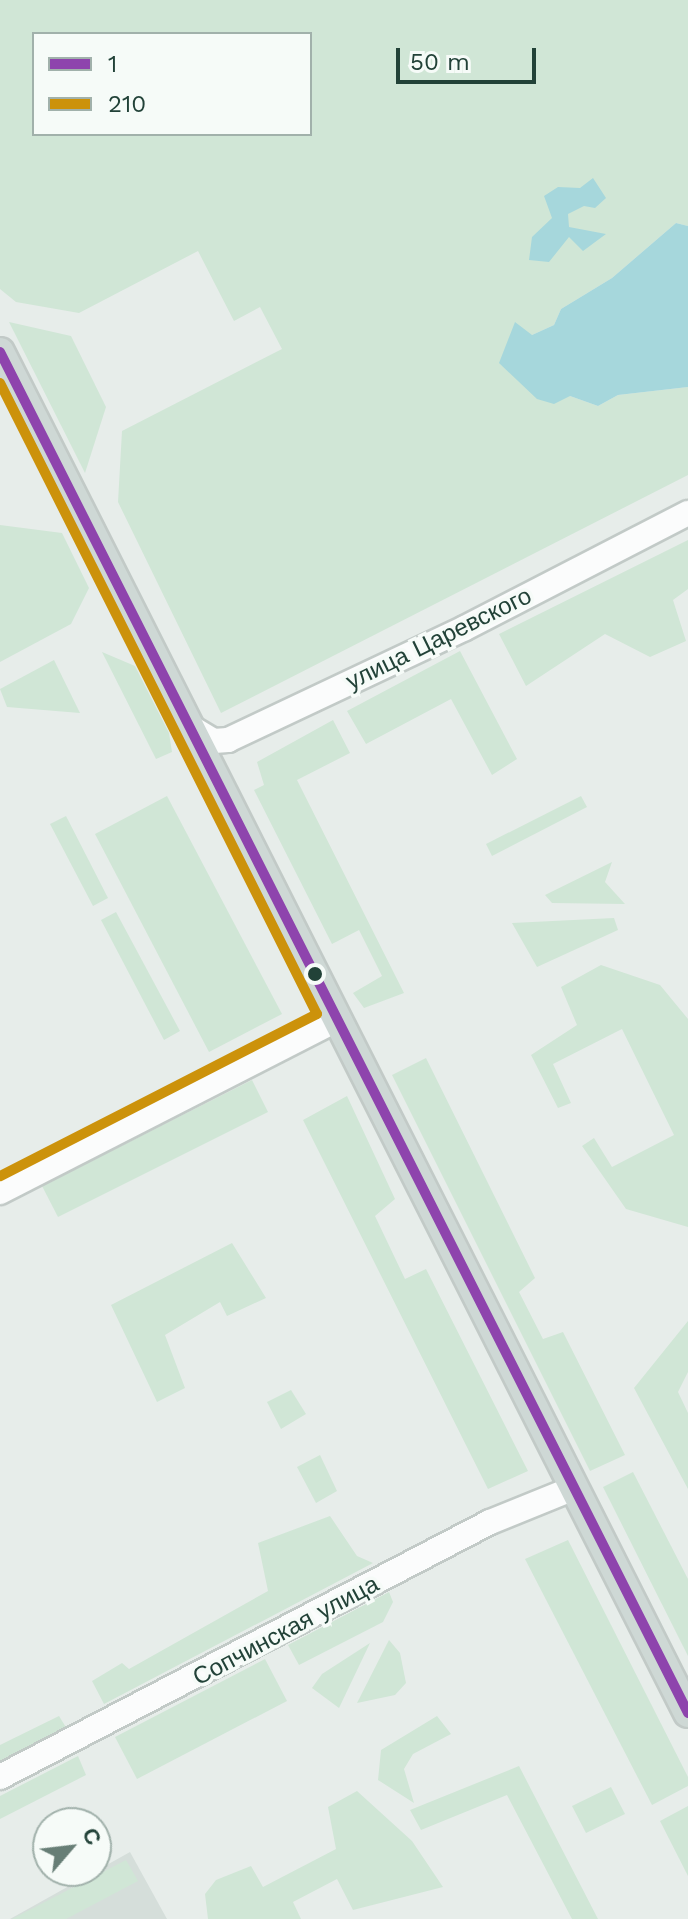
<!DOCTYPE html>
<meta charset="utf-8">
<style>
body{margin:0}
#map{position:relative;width:688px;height:1919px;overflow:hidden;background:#e7edea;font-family:"Work Sans",sans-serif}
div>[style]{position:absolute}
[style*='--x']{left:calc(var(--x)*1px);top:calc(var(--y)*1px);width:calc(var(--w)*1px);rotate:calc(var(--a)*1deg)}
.built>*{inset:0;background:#d5deda}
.green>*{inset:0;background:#d0e6d6}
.water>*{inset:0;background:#a6d7dc}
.roads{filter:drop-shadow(2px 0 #c2cac7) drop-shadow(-2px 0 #c2cac7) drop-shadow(0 2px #c2cac7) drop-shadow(0 -2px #c2cac7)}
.secondary>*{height:24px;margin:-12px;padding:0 12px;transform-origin:12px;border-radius:12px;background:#fbfcfc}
.primary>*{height:28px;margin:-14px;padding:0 14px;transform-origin:14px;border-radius:14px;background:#ced8d5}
.bus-1>*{height:10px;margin:-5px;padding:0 5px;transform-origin:5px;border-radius:5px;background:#8e44ad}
.bus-2>*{height:10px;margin:-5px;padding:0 5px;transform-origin:5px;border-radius:5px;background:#cc920b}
.dots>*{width:22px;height:22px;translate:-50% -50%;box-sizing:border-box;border:4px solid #f6fbf8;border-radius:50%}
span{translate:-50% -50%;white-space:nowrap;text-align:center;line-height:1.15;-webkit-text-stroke:7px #f6fbf8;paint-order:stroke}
.street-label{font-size:24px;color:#224238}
.legend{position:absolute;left:32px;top:32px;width:280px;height:104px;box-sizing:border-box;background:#f6fbf8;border:2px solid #a1b1ab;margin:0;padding:10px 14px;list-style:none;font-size:24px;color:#224238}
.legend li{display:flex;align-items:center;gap:16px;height:40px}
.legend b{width:40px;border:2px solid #a1b1ab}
.north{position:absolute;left:32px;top:1807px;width:80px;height:80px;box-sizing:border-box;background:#f6fbf8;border:2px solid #a1b1ab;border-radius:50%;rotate:62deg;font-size:22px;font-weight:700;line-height:32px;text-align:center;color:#224238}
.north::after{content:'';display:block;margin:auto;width:28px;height:36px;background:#677e76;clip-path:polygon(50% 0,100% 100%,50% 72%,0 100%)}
.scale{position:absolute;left:396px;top:48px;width:140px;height:36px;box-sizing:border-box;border:4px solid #224238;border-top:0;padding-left:10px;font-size:24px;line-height:28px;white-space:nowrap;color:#224238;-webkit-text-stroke:6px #f6fbf8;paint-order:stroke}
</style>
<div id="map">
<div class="built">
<i style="clip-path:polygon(130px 1852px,167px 1919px,10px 1919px)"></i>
</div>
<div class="green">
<i style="clip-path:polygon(evenodd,0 0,688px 0,688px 226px,676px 223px,612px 278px,561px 309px,554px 325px,532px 335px,570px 396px,598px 406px,618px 395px,688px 387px,688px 475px,221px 713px,118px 502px,122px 431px,282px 349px,260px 307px,234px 321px,198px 251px,79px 313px,16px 302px,0 289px,0 0,34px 34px,310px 34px,310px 134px,34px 134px,34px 34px)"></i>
<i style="clip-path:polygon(9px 322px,71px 336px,106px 407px,85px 473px)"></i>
<i style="clip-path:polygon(0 525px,62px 533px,89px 588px,71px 624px,0 662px)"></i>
<i style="clip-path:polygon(688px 540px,688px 589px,673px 600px,686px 641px,650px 657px,605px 634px,526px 686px,499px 634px)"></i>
<i style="clip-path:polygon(460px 651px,517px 759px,492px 775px,451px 699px,366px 744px,347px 711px)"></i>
<i style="clip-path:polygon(102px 652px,135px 666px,169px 733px,172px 752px,156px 759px)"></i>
<i style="clip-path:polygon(54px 660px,80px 713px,7px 707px,0 689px)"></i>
<i style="clip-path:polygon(333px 720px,350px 753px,297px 780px,404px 993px,364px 1008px,353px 993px,382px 976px,359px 930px,332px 944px,254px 790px,264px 785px,257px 762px)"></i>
<i style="clip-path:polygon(167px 796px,282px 1014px,209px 1052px,95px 834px)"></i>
<i style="clip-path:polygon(581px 796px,587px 807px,492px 856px,486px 844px)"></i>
<i style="clip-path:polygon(66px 816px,108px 898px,93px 906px,50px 824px)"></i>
<i style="clip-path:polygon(612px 862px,605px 882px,625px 904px,552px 903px,545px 895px)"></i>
<i style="clip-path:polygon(116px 912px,180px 1031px,164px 1040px,101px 920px)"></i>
<i style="clip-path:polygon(614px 918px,618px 930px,537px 967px,512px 923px)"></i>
<i style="clip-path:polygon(601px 965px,660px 985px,688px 1019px,688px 1227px,626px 1209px,582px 1146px,594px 1138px,612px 1167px,674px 1135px,622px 1029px,553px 1064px,571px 1103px,558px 1108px,531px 1055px,577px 1025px,561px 987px)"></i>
<i style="clip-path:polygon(426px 1058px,535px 1278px,519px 1292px,543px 1339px,563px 1332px,625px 1455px,590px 1471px,392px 1075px)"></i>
<i style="clip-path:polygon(252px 1080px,268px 1112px,58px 1217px,42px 1186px)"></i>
<i style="clip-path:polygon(347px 1096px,395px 1199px,375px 1216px,405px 1279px,426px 1269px,528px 1471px,488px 1489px,303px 1120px)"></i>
<i style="clip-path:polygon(232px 1243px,266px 1298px,227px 1316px,220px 1302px,165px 1335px,185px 1388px,157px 1402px,111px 1305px)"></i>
<i style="clip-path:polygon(688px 1321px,688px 1372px,678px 1392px,688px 1413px,688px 1489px,634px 1388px)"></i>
<i style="clip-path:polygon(291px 1390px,306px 1414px,281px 1429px,267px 1402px)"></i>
<i style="clip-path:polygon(320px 1455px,337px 1491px,316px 1503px,297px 1467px)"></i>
<i style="clip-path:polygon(633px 1472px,688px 1579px,688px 1656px,603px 1487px)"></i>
<i style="clip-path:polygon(330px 1516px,357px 1556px,373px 1563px,104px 1704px,92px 1681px,122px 1663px,129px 1669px,268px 1591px,258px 1543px)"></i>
<i style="clip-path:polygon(568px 1540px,688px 1777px,688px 1786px,652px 1805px,525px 1559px)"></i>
<i style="clip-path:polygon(389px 1592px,393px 1602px,383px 1622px,299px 1665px,288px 1645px)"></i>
<i style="clip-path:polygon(389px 1640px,400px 1653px,406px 1683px,395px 1695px,357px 1703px)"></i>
<i style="clip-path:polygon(370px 1643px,339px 1708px,312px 1688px,322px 1674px)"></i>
<i style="clip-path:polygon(265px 1659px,287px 1701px,137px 1779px,115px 1737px)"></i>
<i style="clip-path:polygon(59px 1716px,67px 1729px,0 1763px,0 1745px)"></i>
<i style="clip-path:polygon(437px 1716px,451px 1734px,413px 1754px,404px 1769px,414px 1803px,378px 1780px,381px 1750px)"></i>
<i style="clip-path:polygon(78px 1756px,86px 1775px,0 1819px,0 1796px)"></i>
<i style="clip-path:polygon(519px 1766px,598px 1919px,572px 1919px,507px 1795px,421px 1830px,410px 1810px)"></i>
<i style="clip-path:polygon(611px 1787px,625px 1814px,586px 1833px,572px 1806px)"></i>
<i style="clip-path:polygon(357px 1791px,412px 1841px,443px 1887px,353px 1910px,337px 1879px,293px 1902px,301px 1919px,208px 1919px,205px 1894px,216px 1880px,251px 1866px,263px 1887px,336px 1849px,328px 1807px)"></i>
<i style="clip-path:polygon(688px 1806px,688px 1876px,660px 1821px)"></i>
<i style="clip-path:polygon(126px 1860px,138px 1881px,66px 1919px,12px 1919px)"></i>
</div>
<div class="water">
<i style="clip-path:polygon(593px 178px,606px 198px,595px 208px,584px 206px,568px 214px,569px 227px,606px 234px,583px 251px,569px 237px,549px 262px,529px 260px,532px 237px,552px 218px,544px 196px,558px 187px,580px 188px)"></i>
<i style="clip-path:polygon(676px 223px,688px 226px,688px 387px,618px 395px,598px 406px,570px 396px,554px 404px,537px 399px,499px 363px,515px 322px,532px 335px,554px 325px,561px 309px,612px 278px)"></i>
</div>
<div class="roads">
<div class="secondary">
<i style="--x:187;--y:725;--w:31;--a:31"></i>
<i style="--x:214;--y:741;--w:14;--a:-4"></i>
<i style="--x:228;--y:740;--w:262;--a:-25.3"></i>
<i style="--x:465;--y:628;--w:251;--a:-27.3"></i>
<i style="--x:0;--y:1192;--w:377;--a:-27.1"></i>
<i style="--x:0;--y:1777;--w:552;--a:-27.49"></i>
<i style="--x:490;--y:1522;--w:91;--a:-22"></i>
</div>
<div class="primary">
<i style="--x:0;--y:352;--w:1525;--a:63.18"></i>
</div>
</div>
<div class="bus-1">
<i style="--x:0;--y:352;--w:1525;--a:63.18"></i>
</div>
<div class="bus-2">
<i style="--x:0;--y:383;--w:706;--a:63.33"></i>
<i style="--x:317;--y:1014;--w:356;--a:152.9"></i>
</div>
<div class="dots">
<i style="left:315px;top:974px;background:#224238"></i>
</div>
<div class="street-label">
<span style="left:439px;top:639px;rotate:-26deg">улица Царевского</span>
<span style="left:286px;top:1631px;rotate:-28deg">Сопчинская улица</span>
</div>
<ul class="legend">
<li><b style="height:10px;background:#8e44ad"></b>1</li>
<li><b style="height:10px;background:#cc920b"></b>210</li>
</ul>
<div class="north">С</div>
<div class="scale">50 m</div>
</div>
